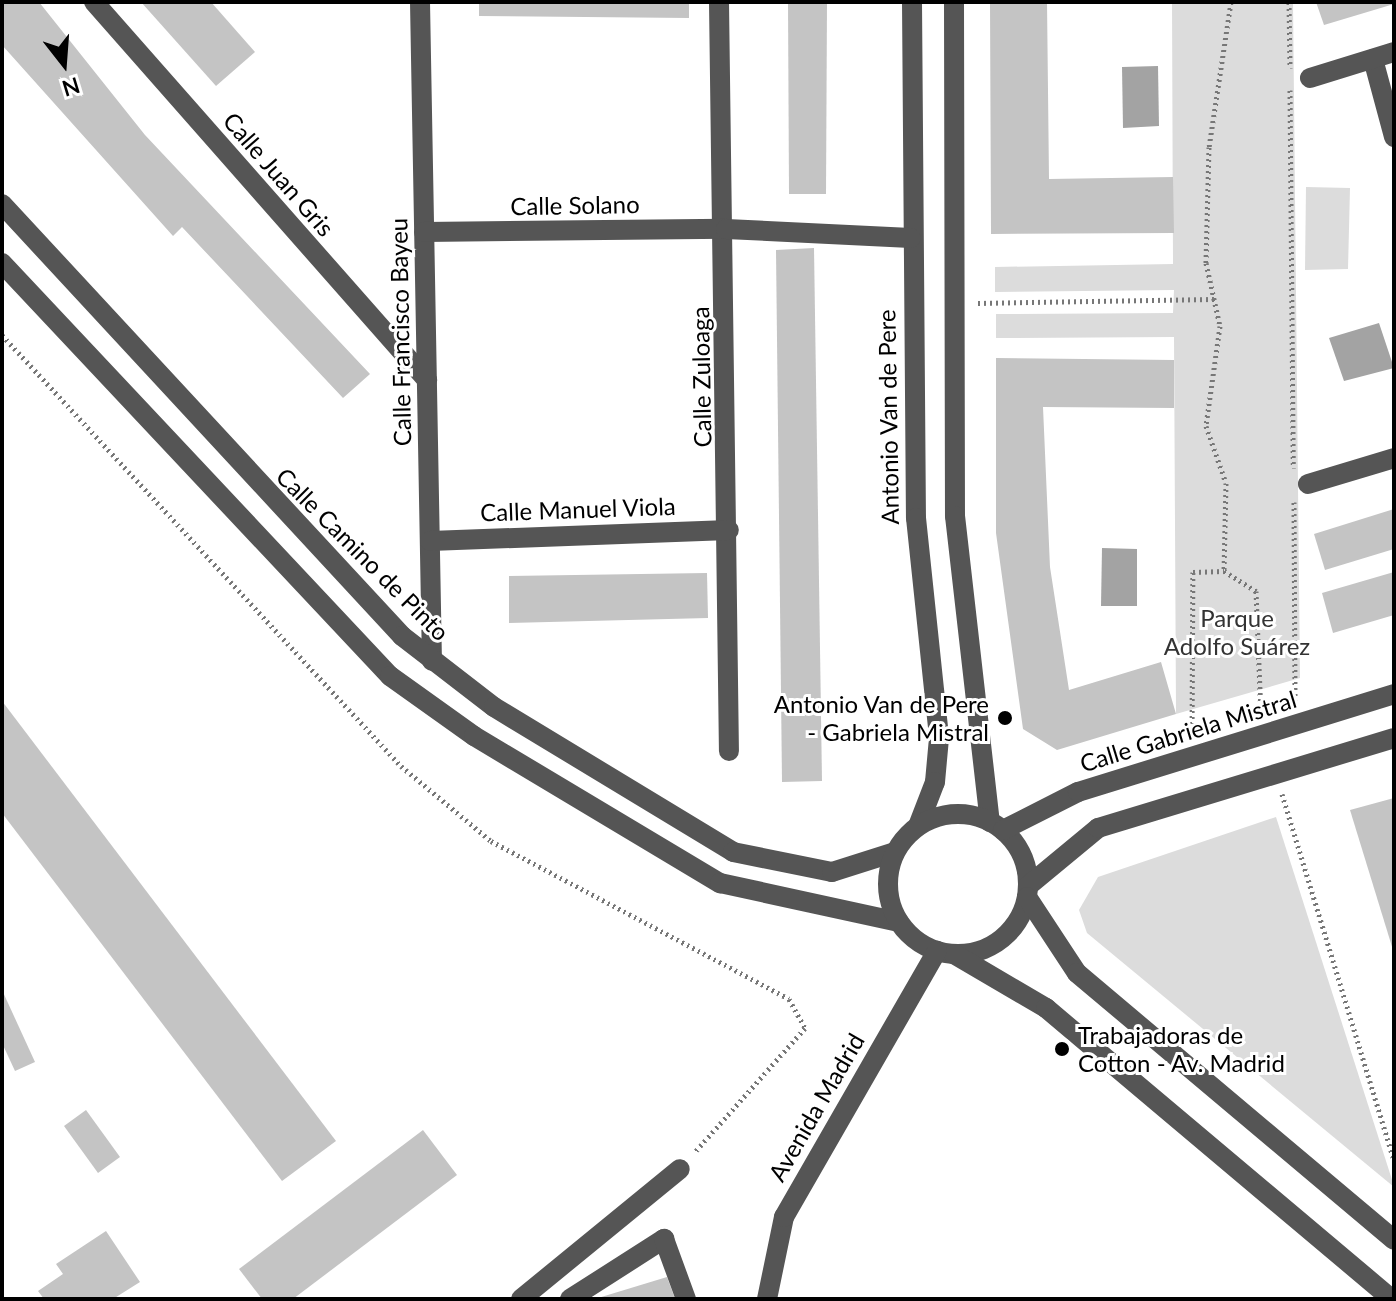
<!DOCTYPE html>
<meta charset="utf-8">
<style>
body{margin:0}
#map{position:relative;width:1396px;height:1301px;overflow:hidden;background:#fff;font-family:Lato,sans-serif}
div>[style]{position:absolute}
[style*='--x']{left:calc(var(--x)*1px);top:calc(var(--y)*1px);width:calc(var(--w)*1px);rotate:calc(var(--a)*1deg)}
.green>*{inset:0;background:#dcdcdc}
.water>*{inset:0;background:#a3a3a3}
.building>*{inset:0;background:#c4c4c4}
.path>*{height:5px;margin-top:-2.5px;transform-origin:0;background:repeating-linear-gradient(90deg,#777 0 2px,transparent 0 6px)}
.minor>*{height:20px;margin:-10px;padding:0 10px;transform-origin:10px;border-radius:10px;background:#555}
.minor>.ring{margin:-10px;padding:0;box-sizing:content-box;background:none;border:20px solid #555;border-radius:50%}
.dots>*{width:22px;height:22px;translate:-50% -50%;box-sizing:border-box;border:4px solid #fff;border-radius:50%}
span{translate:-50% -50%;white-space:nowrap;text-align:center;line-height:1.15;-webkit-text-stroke:6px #fff;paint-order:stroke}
.street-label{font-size:24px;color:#000}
.park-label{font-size:24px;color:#333}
.poi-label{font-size:24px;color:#000}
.right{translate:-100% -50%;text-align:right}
.left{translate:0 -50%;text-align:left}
.frame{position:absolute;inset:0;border:4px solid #000;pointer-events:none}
.north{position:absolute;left:24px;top:24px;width:80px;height:80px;-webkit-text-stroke:6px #fff;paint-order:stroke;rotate:163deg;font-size:22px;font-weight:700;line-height:32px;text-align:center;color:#000}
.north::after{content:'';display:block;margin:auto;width:28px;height:36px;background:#000;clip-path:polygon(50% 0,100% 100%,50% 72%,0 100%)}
</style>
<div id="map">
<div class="green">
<i style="clip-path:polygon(1172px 2px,1293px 2px,1300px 678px,1176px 714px,1174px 337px,996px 338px,996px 314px,1173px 313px,1174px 290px,995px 292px,995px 267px,1173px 264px)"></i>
<i style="clip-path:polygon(1306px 187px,1350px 188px,1348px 269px,1305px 270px)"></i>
<i style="clip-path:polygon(1276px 817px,1394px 1186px,1394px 1187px,1087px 933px,1079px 910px,1098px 877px)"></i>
</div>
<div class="water">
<i style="clip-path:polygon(1158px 66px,1159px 126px,1123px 128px,1122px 67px)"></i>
<i style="clip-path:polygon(1379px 323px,1394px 368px,1344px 381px,1329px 338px)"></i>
<i style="clip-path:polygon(1102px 548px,1137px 549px,1137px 606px,1101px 606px)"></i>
</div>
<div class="building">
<i style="clip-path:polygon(2px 2px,39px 2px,145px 135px,370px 374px,343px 398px,182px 227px,173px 236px,2px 45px)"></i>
<i style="clip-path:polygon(141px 2px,211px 2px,255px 52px,216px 86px)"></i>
<i style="clip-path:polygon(479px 2px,689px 2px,689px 18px,479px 16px)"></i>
<i style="clip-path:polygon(788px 2px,827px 2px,826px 194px,789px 194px)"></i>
<i style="clip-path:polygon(990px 2px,1047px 2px,1049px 179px,1173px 177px,1174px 233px,991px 234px)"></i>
<i style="clip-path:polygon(1316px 2px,1394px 2px,1394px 4px,1324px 25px)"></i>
<i style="clip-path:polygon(814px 248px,822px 781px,782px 782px,776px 250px)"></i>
<i style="clip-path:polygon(996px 358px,1174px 360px,1174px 408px,1043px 407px,1050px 567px,1069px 690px,1161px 662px,1176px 714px,1057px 750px,1023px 729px,996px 533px)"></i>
<i style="clip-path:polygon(1394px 509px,1394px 549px,1325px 570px,1314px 534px)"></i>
<i style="clip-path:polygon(1394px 572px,1394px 615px,1333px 633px,1322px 593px)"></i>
<i style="clip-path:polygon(707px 573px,708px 618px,509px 623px,509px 576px)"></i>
<i style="clip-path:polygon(2px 701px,336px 1141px,282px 1181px,2px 813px)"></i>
<i style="clip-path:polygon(1394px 798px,1394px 950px,1393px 950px,1350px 810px)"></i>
<i style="clip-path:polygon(2px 990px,35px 1062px,15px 1071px,2px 1043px)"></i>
<i style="clip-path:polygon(86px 1110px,120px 1157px,98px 1173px,64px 1126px)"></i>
<i style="clip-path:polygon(423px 1130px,457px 1175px,293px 1299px,262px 1299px,239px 1269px)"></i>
<i style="clip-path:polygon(106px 1231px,140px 1282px,113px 1299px,44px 1299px,38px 1291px,63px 1274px,56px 1264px)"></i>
<i style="clip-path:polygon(667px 1277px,675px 1299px,598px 1299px,598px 1298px)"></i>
</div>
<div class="path">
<i style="--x:1231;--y:2;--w:147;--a:98.6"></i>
<i style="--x:1209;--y:147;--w:116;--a:91.5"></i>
<i style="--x:1206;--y:263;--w:65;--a:77.5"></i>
<i style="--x:1220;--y:326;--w:101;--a:98"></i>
<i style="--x:1206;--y:426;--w:60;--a:70.7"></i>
<i style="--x:1226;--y:483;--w:88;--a:91.3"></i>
<i style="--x:1224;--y:571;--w:38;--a:32"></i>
<i style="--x:1256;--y:591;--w:123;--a:87.7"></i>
<i style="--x:1289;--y:2;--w:66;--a:89.1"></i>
<i style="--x:1290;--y:90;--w:378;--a:89.5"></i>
<i style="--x:978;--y:303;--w:236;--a:-1"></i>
<i style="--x:2;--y:335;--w:587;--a:47.21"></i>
<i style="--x:401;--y:766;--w:117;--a:39.8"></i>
<i style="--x:491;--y:841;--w:337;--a:27.9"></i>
<i style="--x:789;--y:999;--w:33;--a:61"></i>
<i style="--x:805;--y:1028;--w:167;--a:131.6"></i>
<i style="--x:1294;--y:502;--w:198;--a:89.7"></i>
<i style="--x:1192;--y:736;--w:164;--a:-89.7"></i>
<i style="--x:1193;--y:572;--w:31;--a:-2"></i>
<i style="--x:1282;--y:794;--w:383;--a:73"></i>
</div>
<div class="minor">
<i style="--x:94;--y:2;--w:504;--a:48.62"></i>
<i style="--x:420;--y:2;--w:659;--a:88.96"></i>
<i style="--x:719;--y:2;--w:749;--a:89.24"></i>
<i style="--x:912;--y:2;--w:516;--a:89.56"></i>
<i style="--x:916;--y:518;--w:221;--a:84"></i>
<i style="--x:939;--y:738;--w:44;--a:95.2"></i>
<i style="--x:935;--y:782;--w:47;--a:111.1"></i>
<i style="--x:954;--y:2;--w:514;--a:89.89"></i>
<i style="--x:955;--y:516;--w:308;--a:83.5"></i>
<i style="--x:1373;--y:59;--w:81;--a:74.9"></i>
<i style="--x:1310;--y:78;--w:88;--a:-17.2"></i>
<i style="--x:2;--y:204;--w:589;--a:47.2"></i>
<i style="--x:402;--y:636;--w:116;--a:37.7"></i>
<i style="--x:494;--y:707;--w:280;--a:31.2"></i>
<i style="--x:733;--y:852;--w:101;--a:11.4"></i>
<i style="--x:832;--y:872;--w:66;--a:-17.6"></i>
<i style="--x:424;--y:232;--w:302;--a:-0.6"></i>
<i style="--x:726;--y:229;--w:185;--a:2.8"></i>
<i style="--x:2;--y:263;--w:567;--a:46.79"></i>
<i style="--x:390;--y:676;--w:103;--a:35.5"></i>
<i style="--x:474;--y:736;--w:287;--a:30.9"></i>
<i style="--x:720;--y:883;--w:183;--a:12.3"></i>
<i style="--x:1308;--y:484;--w:90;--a:-16.8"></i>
<i style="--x:430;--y:541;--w:299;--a:-2.1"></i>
<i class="ring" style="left:888px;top:814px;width:120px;height:120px"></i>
<i style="--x:1003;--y:830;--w:84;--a:-26.9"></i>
<i style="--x:1078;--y:792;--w:331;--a:-17.2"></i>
<i style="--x:1028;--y:886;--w:91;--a:-39.6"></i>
<i style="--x:1098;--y:828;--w:309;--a:-16.9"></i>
<i style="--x:1027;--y:897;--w:91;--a:56.7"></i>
<i style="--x:1077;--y:973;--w:414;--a:40.1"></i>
<i style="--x:954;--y:954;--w:107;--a:30.4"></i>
<i style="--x:1046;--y:1008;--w:451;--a:40.1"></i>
<i style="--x:521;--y:1299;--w:205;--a:-39.3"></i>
<i style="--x:570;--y:1299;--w:112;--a:-32.6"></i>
<i style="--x:664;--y:1239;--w:64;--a:69.9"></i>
<i style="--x:767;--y:1299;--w:84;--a:-78.3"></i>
<i style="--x:784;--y:1217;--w:307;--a:-60.1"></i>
</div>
<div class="dots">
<i style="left:1005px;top:718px;background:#000"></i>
<i style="left:1062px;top:1049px;background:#000"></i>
</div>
<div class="street-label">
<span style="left:279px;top:174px;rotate:49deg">Calle Juan Gris</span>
<span style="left:575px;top:205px;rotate:-1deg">Calle Solano</span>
<span style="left:400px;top:332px;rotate:-91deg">Calle Francisco Bayeu</span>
<span style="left:701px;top:377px;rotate:-91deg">Calle Zuloaga</span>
<span style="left:888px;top:417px;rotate:-91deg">Antonio Van de Pere</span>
<span style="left:578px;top:509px;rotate:-2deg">Calle Manuel Viola</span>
<span style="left:363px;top:554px;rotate:45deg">Calle Camino de Pinto</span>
<span style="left:1188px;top:731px;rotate:-17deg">Calle Gabriela Mistral</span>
<span style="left:816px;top:1107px;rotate:-60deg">Avenida Madrid</span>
</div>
<div class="park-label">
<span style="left:1237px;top:632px">Parque<br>Adolfo Suárez</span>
</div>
<div class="poi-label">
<span class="right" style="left:989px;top:718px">Antonio Van de Pere<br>- Gabriela Mistral</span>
<span class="left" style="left:1078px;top:1049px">Trabajadoras de<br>Cotton - Av. Madrid</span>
</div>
<div class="frame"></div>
<div class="north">N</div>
</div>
